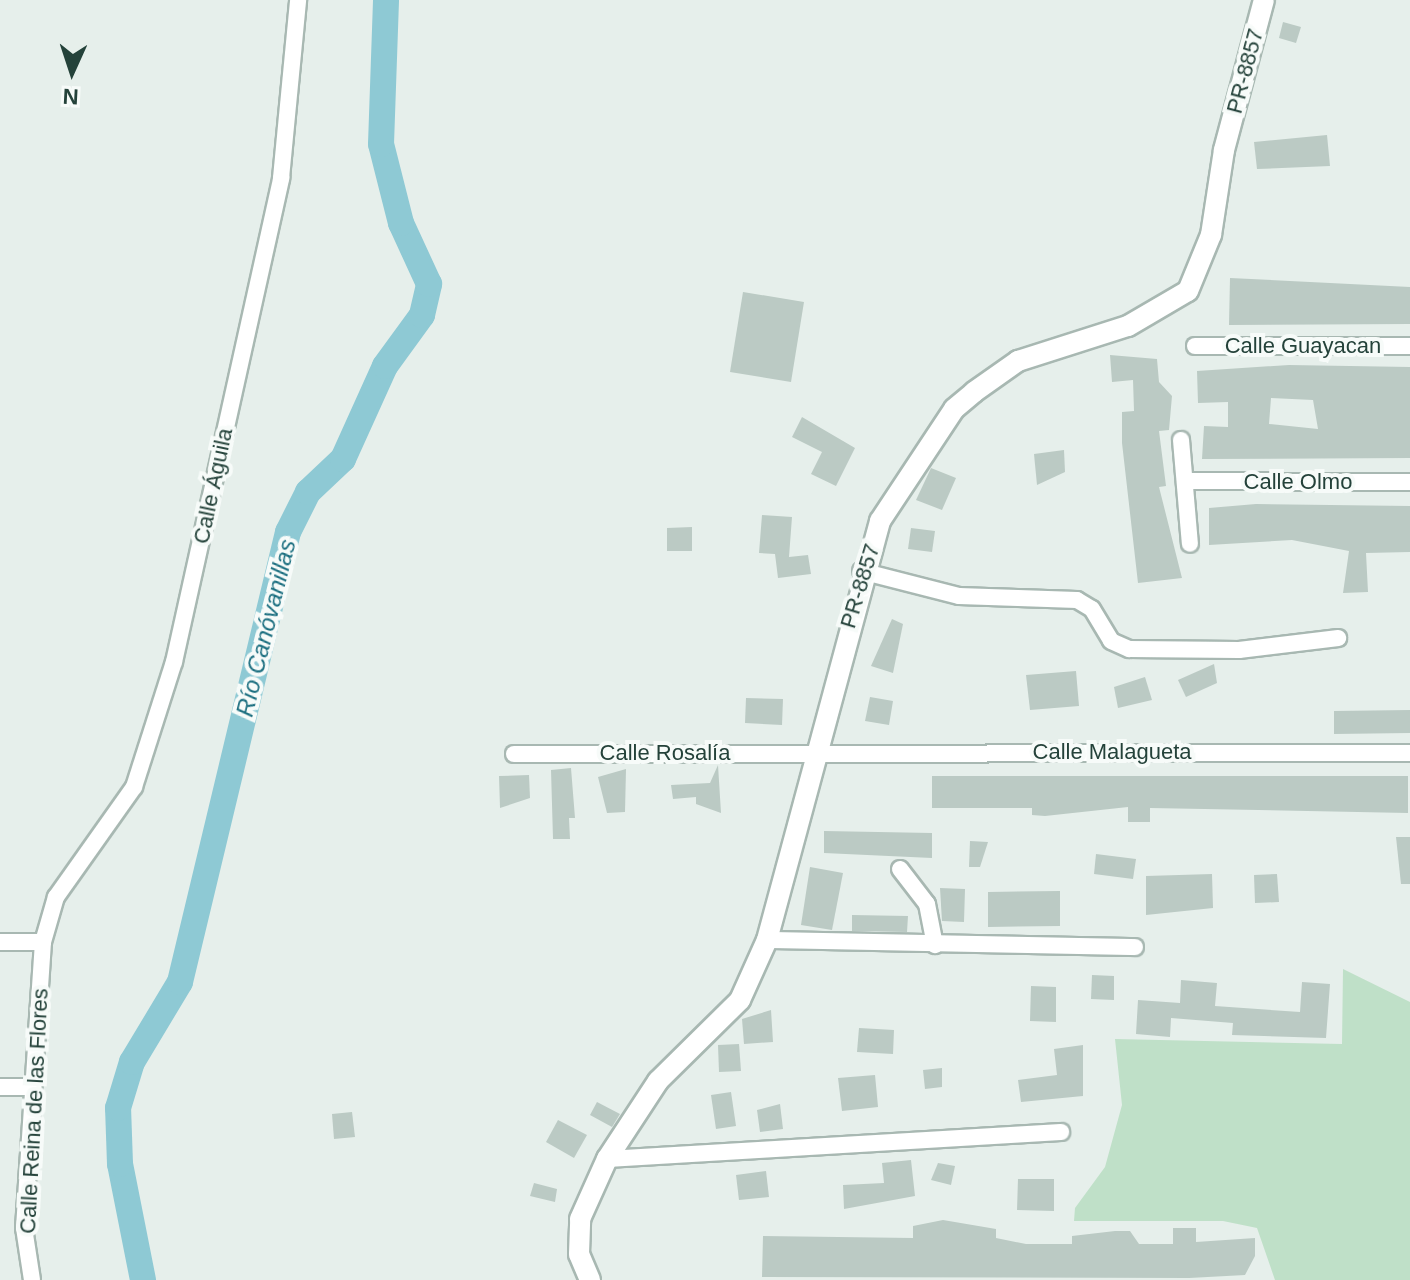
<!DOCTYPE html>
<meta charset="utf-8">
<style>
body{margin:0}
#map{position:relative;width:1410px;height:1280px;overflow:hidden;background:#e6efeb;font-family:Arial,sans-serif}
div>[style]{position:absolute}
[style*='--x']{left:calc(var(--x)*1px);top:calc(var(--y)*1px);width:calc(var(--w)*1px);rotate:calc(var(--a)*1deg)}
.green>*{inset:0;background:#bfe0c8}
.river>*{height:26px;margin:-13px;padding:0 13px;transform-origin:13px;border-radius:13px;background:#8ec9d4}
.building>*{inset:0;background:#bbcac4}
.roads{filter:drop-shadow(2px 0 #a8b8b2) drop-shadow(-2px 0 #a8b8b2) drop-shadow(0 2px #a8b8b2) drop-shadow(0 -2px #a8b8b2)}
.minor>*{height:16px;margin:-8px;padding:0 8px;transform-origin:8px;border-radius:8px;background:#fff}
.tertiary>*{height:20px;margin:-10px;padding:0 10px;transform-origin:10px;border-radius:10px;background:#fff}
span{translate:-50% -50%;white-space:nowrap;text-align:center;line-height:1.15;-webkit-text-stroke:8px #f7fbf9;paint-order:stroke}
.street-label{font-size:22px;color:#24423a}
.water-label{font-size:24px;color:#1c6f80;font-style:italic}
.north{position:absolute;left:32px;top:32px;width:80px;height:80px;-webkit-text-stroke:6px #f7fbf9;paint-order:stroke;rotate:183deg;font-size:22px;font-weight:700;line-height:32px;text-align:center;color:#24423a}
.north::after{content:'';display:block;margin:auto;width:28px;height:36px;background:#24423a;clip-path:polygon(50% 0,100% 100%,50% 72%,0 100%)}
</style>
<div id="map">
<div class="green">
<i style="clip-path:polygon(1343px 969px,1410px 1002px,1410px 1280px,1275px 1280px,1257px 1228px,1223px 1221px,1074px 1221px,1075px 1208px,1105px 1167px,1122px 1105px,1115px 1039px,1342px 1044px)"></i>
</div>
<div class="river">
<i style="--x:143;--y:1280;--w:118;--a:-101.2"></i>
<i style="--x:120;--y:1164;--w:56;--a:-92"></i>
<i style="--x:118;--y:1108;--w:48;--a:-73.1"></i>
<i style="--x:132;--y:1062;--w:93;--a:-59"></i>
<i style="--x:180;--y:982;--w:463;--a:-76.5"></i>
<i style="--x:288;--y:532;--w:45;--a:-63.4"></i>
<i style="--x:308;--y:492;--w:48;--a:-43.3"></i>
<i style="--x:343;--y:459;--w:102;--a:-65.7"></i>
<i style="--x:385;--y:366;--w:63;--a:-54"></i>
<i style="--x:422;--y:315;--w:32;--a:-77"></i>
<i style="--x:429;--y:284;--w:67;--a:-114.7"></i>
<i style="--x:401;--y:223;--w:81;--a:-104.2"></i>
<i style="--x:381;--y:144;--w:144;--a:-88"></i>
</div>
<div class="building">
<i style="clip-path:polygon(1283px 22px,1301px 27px,1296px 43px,1279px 38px)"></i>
<i style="clip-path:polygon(1327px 135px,1330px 166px,1257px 169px,1254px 142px)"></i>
<i style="clip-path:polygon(1230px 278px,1410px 287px,1410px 324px,1229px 325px)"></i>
<i style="clip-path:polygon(743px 292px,804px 302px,791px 382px,730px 372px)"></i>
<i style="clip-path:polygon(1110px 355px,1157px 359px,1159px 382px,1172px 396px,1169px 430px,1159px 431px,1166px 486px,1159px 487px,1182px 578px,1138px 583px,1122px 443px,1122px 412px,1134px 411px,1133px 380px,1112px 382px)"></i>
<i style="clip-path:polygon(evenodd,1289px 365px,1410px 367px,1410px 458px,1202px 459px,1204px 426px,1228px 427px,1228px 402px,1198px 403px,1197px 371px,1289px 365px,1271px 398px,1313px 400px,1318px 429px,1269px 424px,1271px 398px)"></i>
<i style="clip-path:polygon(802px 417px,855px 448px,836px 486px,811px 474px,822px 452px,792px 437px)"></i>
<i style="clip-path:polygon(1064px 450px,1065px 472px,1037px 485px,1034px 454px)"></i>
<i style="clip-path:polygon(931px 468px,956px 478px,942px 510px,916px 500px)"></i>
<i style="clip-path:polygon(1256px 504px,1410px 506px,1410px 552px,1366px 553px,1368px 592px,1343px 593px,1349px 551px,1292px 540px,1209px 545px,1209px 508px)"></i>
<i style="clip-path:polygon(762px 515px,792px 517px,789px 557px,808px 555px,811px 574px,778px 578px,775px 554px,759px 553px)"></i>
<i style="clip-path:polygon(692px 527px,692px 551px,667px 551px,667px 528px)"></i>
<i style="clip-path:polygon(911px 528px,935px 531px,932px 552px,908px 549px)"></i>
<i style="clip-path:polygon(892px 619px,903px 624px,893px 673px,871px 666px)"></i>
<i style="clip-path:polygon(1214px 664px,1217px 683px,1186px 697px,1178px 680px)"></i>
<i style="clip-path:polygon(1076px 671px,1079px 706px,1030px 710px,1026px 675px)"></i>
<i style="clip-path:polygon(1145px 677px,1152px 700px,1118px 708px,1114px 687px)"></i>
<i style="clip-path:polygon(870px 697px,893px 701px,889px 725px,865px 721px)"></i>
<i style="clip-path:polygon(746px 698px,783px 699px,782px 725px,745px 723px)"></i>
<i style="clip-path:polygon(1410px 710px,1410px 733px,1334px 734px,1334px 711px)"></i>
<i style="clip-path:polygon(718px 765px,721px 813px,696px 804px,696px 797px,673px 799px,671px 785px,710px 783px)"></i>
<i style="clip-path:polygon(571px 768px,575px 818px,569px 818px,570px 839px,553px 839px,551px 770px)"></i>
<i style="clip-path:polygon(626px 769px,625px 812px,607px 813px,598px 777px)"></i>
<i style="clip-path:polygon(529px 775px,530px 798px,500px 808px,499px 776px)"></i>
<i style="clip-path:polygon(932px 776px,1408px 776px,1408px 813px,1150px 808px,1150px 822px,1128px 822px,1128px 807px,1045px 816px,1032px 815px,1032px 808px,932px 808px)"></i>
<i style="clip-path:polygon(824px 831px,932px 833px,932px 858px,824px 853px)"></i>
<i style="clip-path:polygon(1396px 837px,1410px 837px,1410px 884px,1401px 884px)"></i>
<i style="clip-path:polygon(970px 841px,988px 842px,980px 867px,969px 867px)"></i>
<i style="clip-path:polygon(1096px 854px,1136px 859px,1133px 879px,1094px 874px)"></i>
<i style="clip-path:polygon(810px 867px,843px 873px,832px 930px,801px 925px)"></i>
<i style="clip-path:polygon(1212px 874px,1213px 908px,1146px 915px,1146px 876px)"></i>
<i style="clip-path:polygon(1277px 874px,1279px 902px,1255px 903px,1254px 875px)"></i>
<i style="clip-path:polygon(940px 888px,965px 889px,964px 922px,942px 921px)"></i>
<i style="clip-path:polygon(1060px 891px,1060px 926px,988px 927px,988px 892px)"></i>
<i style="clip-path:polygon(852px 915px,908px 916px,907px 932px,852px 931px)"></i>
<i style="clip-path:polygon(1092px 975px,1114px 976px,1114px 1000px,1091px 999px)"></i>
<i style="clip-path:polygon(1181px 980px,1217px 983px,1215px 1006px,1300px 1012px,1302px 982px,1330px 984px,1326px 1038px,1232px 1035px,1233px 1023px,1171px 1018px,1170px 1037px,1136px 1034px,1138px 1000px,1180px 1003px)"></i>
<i style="clip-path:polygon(1031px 986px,1056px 987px,1056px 1022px,1030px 1021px)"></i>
<i style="clip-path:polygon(771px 1010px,773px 1042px,744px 1044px,742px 1019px)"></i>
<i style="clip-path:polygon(859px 1028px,894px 1030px,893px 1054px,857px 1052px)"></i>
<i style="clip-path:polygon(739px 1044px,741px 1071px,719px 1072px,718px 1045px)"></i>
<i style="clip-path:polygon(1083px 1045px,1083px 1096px,1021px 1102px,1018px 1080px,1057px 1075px,1054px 1049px)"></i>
<i style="clip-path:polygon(942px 1068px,942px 1087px,925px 1089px,923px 1070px)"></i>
<i style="clip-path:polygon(875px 1075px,878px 1107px,842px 1111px,838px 1078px)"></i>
<i style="clip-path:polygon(731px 1092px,736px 1126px,716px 1129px,711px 1095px)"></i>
<i style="clip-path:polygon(597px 1102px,620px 1114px,612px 1127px,590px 1115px)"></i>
<i style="clip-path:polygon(780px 1104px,783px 1129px,760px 1132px,757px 1110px)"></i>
<i style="clip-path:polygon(352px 1112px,355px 1137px,334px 1139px,332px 1114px)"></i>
<i style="clip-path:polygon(558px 1120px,587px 1135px,574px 1158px,546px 1142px)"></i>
<i style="clip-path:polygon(911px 1160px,915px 1196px,844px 1209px,843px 1185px,884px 1183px,882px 1163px)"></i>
<i style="clip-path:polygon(938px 1163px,955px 1166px,951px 1185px,931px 1180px)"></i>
<i style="clip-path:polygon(766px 1171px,769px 1197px,739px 1200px,736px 1175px)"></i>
<i style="clip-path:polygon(1018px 1179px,1054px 1179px,1054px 1211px,1017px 1210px)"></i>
<i style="clip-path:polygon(534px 1183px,557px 1189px,555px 1202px,530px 1196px)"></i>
<i style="clip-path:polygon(943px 1220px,996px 1229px,996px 1238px,1026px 1244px,1072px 1244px,1072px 1236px,1115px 1231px,1130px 1231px,1139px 1244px,1173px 1244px,1173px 1228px,1196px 1228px,1196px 1242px,1255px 1238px,1255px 1256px,1245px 1275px,1189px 1278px,762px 1277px,763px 1236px,913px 1238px,913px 1226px)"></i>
</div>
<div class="roads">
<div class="minor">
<i style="--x:1195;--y:346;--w:215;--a:0"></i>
<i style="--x:1181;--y:440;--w:104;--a:85.1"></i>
<i style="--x:1185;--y:481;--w:225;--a:0.3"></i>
<i style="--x:861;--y:571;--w:101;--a:14.3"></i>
<i style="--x:959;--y:596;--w:118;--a:1.9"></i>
<i style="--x:1077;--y:600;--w:17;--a:31"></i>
<i style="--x:1092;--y:609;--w:37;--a:59"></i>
<i style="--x:1111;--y:641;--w:20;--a:24"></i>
<i style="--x:1129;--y:649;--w:110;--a:0.5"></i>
<i style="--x:1239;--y:650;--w:100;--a:-6.9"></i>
<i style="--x:514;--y:754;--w:896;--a:-0.06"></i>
<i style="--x:900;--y:869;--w:44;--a:52.4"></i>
<i style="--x:927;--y:904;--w:42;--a:79"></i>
<i style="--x:767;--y:940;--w:368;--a:1.1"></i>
<i style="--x:0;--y:942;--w:43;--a:0"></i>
<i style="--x:0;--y:1087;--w:33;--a:0"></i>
<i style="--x:607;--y:1159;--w:455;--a:-3.4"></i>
<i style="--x:32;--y:1280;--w:53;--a:-98.7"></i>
<i style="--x:24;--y:1228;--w:287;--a:-86.2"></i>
<i style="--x:43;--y:942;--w:47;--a:-73.9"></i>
<i style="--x:56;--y:897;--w:135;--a:-54.7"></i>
<i style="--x:134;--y:787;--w:131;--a:-72.3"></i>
<i style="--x:174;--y:662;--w:496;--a:-77.5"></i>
<i style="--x:281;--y:178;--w:179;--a:-84.5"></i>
</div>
<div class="tertiary">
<i style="--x:590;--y:1280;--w:28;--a:-113"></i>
<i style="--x:579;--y:1254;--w:35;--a:-88"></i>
<i style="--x:580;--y:1219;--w:66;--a:-65.8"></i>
<i style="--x:607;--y:1159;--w:93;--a:-56.8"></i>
<i style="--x:658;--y:1081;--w:115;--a:-44.6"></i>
<i style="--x:740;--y:1000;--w:66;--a:-65.8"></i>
<i style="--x:767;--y:940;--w:434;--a:-74.9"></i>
<i style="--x:880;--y:521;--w:134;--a:-56.5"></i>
<i style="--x:954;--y:409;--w:26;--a:-40"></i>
<i style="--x:974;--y:392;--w:54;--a:-35.2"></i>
<i style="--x:1018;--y:361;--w:115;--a:-17.7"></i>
<i style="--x:1128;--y:326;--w:69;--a:-30.3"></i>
<i style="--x:1188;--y:291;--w:61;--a:-67.7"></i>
<i style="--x:1211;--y:235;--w:86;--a:-81.3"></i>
<i style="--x:1224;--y:150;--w:155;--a:-75.1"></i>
</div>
</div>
<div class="street-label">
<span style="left:1245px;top:71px;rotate:-75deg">PR-8857</span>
<span style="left:1303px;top:346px">Calle Guayacan</span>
<span style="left:1298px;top:482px">Calle Olmo</span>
<span style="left:213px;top:486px;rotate:-78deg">Calle Águila</span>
<span style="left:860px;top:586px;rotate:-73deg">PR-8857</span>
<span style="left:1112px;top:752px">Calle Malagueta</span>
<span style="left:665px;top:753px">Calle Rosalía</span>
<span style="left:34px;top:1111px;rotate:-87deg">Calle Reina de las Flores</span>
</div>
<div class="water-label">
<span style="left:266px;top:628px;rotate:-76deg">Río Canóvanillas</span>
</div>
<div class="north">N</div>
</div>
